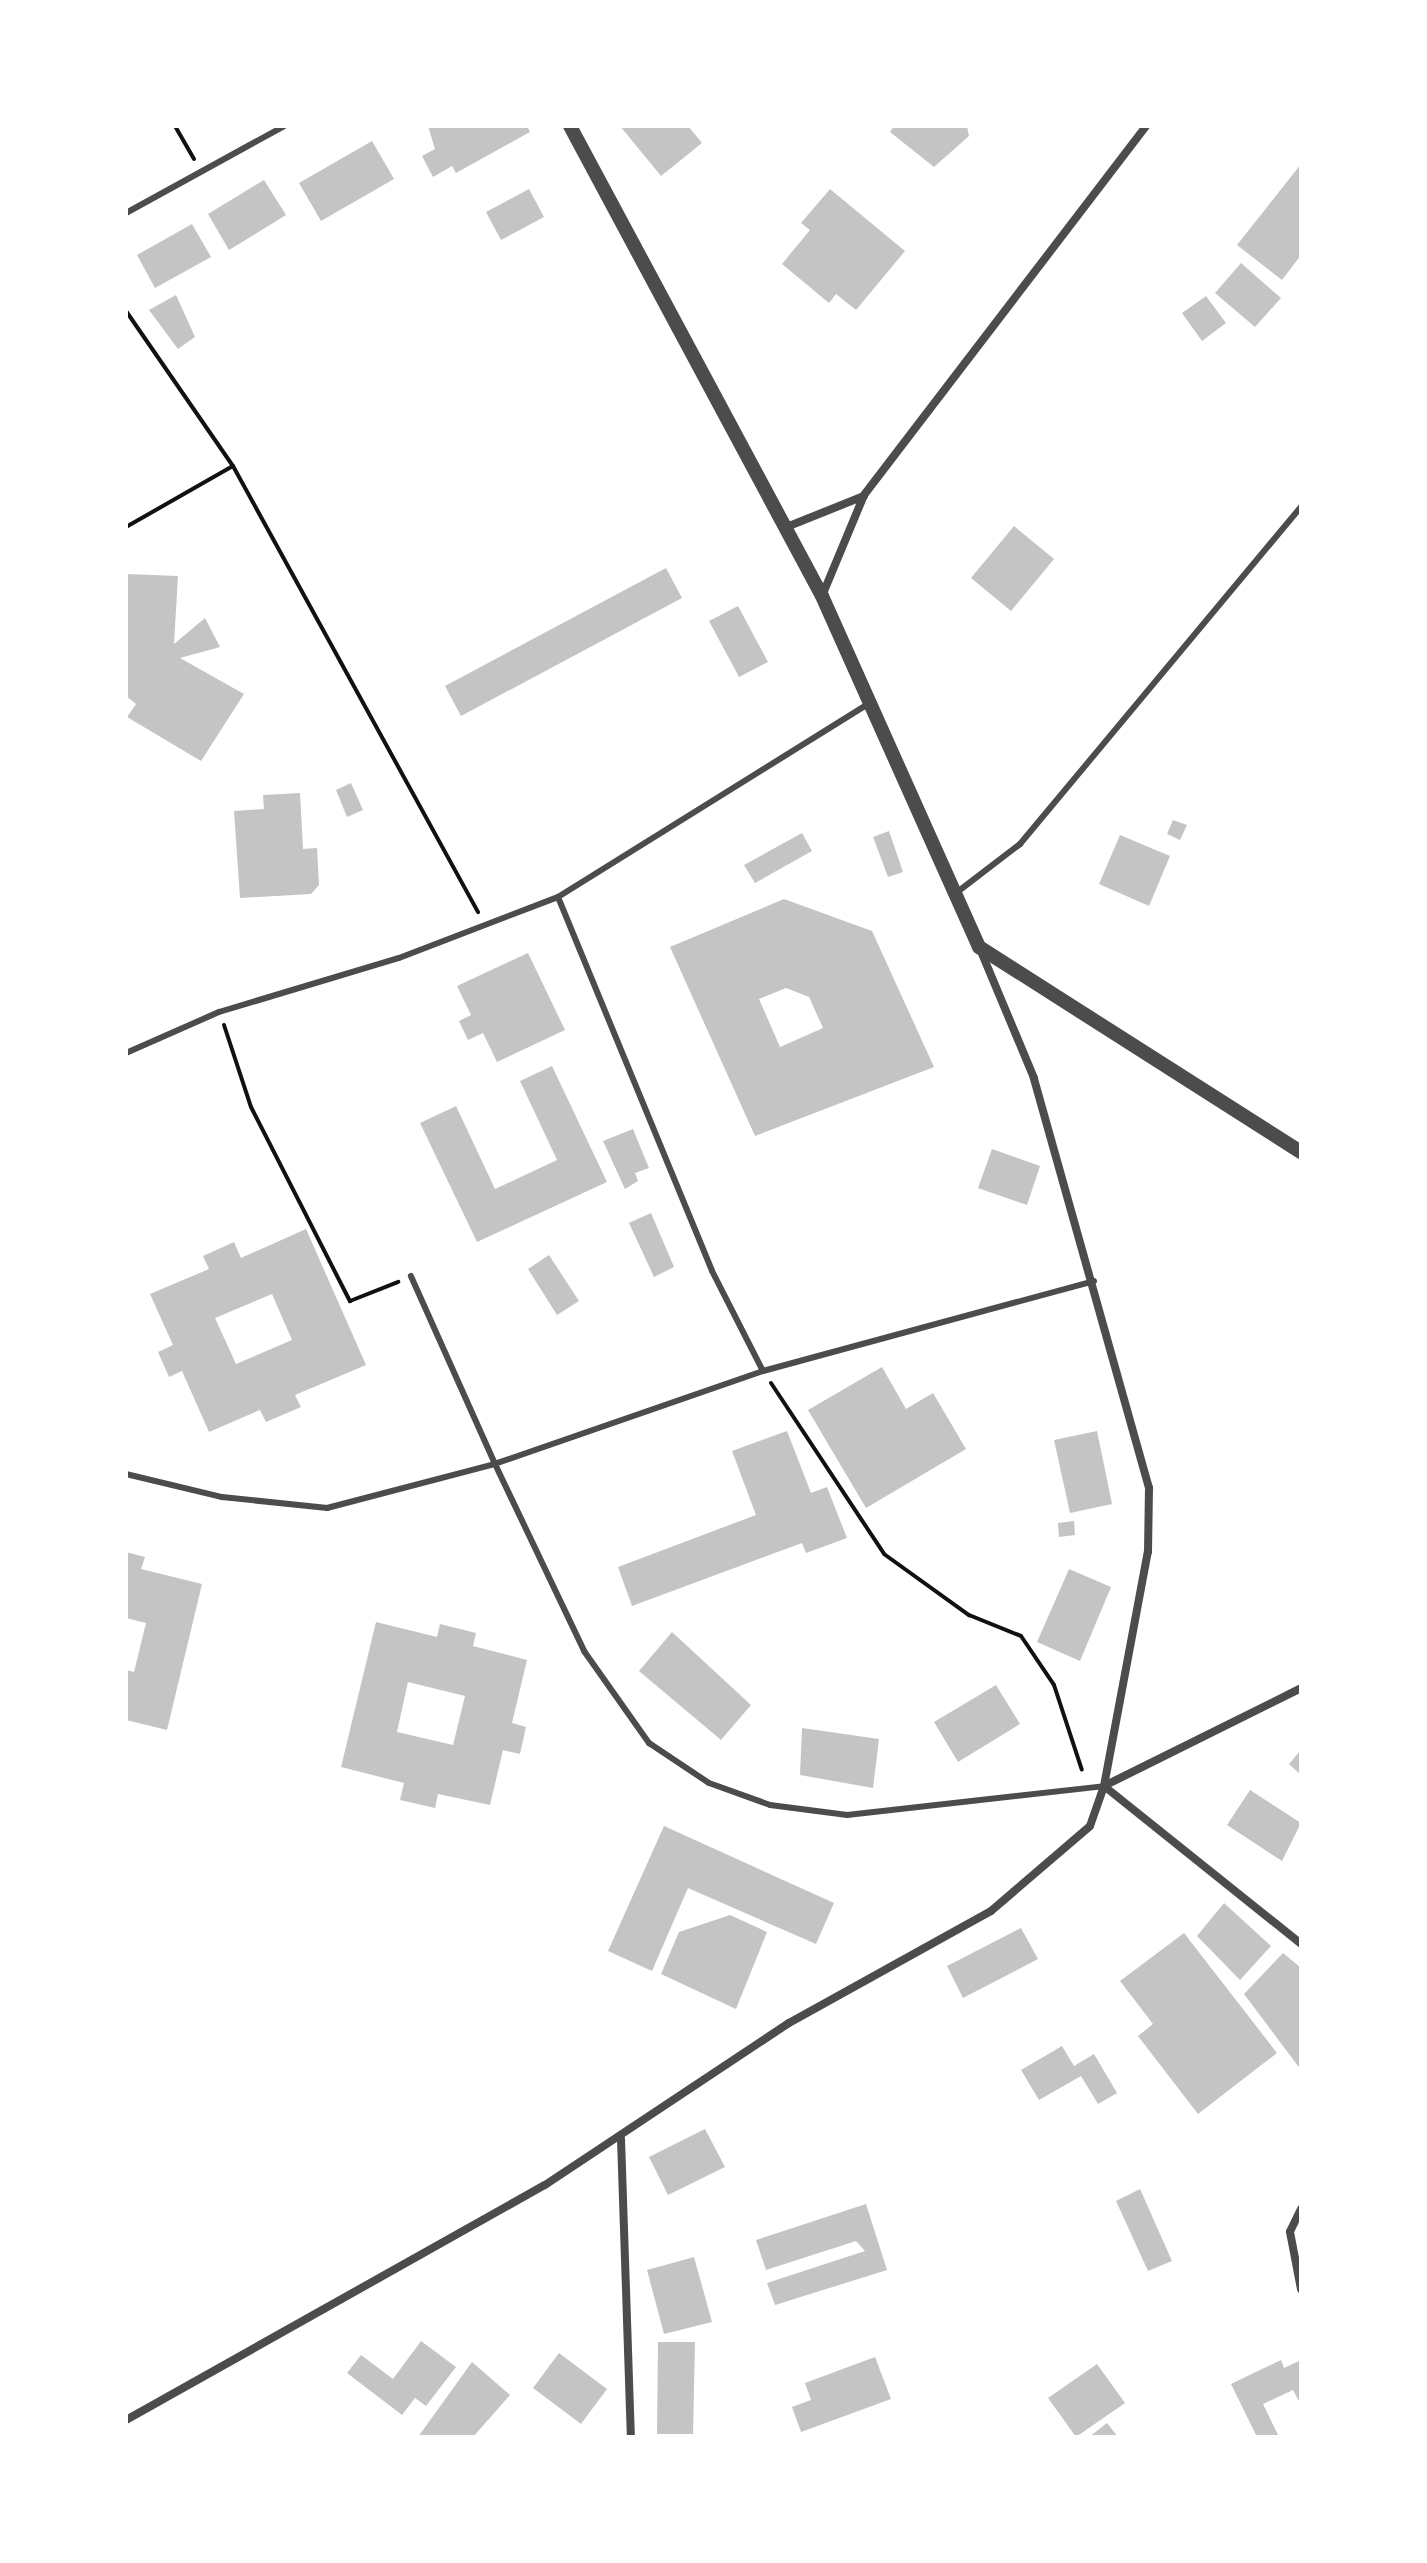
<!DOCTYPE html>
<style>
body{margin:0}
#map{position:relative;width:1427px;height:2563px;overflow:hidden;background:#fff;font-family:Cabin,sans-serif}
div>[style]{position:absolute}
[style*='--x']{left:calc(var(--x)*1px);top:calc(var(--y)*1px);width:calc(var(--w)*1px);rotate:calc(var(--a)*1deg)}
.building>*{inset:0;background:#c4c4c4}
.path>*{height:4px;margin:-2px;padding:0 2px;transform-origin:2px;border-radius:2px;background:#111}
.service>*{height:6px;margin:-3px;padding:0 3px;transform-origin:3px;border-radius:3px;background:#4c4c4c}
.minor>*{height:8px;margin:-4px;padding:0 4px;transform-origin:4px;border-radius:4px;background:#4c4c4c}
.tertiary>*{height:14px;margin:-7px;padding:0 7px;transform-origin:7px;border-radius:7px;background:#4c4c4c}
span{translate:-50% -50%;white-space:nowrap;text-align:center;line-height:1.15;-webkit-text-stroke:6px #fff;paint-order:stroke}
.frame{position:absolute;inset:0;border:128px solid #fff;pointer-events:none}
</style>
<div id="map">
<div class="building">
<i style="clip-path:polygon(428px 126px,527px 126px,530px 132px,456px 173px,452px 166px,433px 177px,422px 156px,435px 149px)"></i>
<i style="clip-path:polygon(620px 126px,688px 126px,702px 143px,661px 176px)"></i>
<i style="clip-path:polygon(894px 126px,967px 126px,969px 136px,934px 167px,890px 132px)"></i>
<i style="clip-path:polygon(372px 141px,394px 179px,321px 221px,299px 183px)"></i>
<i style="clip-path:polygon(1301px 164px,1301px 255px,1282px 280px,1237px 245px)"></i>
<i style="clip-path:polygon(264px 180px,286px 215px,229px 250px,208px 214px)"></i>
<i style="clip-path:polygon(529px 189px,544px 217px,501px 240px,486px 212px)"></i>
<i style="clip-path:polygon(830px 189px,905px 251px,856px 310px,836px 294px,829px 303px,782px 264px,810px 230px,801px 223px)"></i>
<i style="clip-path:polygon(192px 224px,211px 257px,155px 288px,137px 255px)"></i>
<i style="clip-path:polygon(1241px 263px,1281px 298px,1255px 327px,1215px 293px)"></i>
<i style="clip-path:polygon(176px 295px,195px 337px,178px 349px,149px 310px)"></i>
<i style="clip-path:polygon(1206px 296px,1226px 323px,1202px 341px,1182px 313px)"></i>
<i style="clip-path:polygon(1014px 526px,1054px 559px,1011px 611px,971px 578px)"></i>
<i style="clip-path:polygon(666px 568px,682px 598px,461px 716px,445px 686px)"></i>
<i style="clip-path:polygon(126px 574px,178px 576px,174px 644px,205px 618px,220px 647px,180px 658px,244px 694px,201px 761px,127px 717px,136px 704px,126px 696px)"></i>
<i style="clip-path:polygon(738px 606px,768px 662px,739px 677px,709px 621px)"></i>
<i style="clip-path:polygon(351px 783px,363px 810px,347px 817px,336px 790px)"></i>
<i style="clip-path:polygon(300px 793px,303px 849px,317px 848px,319px 885px,311px 894px,240px 898px,234px 811px,264px 809px,263px 795px)"></i>
<i style="clip-path:polygon(1173px 820px,1187px 825px,1180px 840px,1167px 834px)"></i>
<i style="clip-path:polygon(889px 831px,903px 872px,888px 877px,873px 837px)"></i>
<i style="clip-path:polygon(802px 833px,812px 851px,755px 883px,744px 865px)"></i>
<i style="clip-path:polygon(1120px 835px,1170px 856px,1149px 906px,1099px 884px)"></i>
<i style="clip-path:polygon(evenodd,784px 899px,872px 931px,934px 1067px,755px 1136px,670px 947px,784px 899px,786px 988px,809px 997px,823px 1028px,780px 1047px,759px 999px,786px 988px)"></i>
<i style="clip-path:polygon(528px 953px,565px 1030px,497px 1062px,483px 1033px,468px 1040px,459px 1021px,471px 1015px,457px 986px)"></i>
<i style="clip-path:polygon(552px 1066px,607px 1182px,477px 1242px,420px 1123px,456px 1106px,495px 1189px,557px 1160px,520px 1081px)"></i>
<i style="clip-path:polygon(633px 1129px,649px 1168px,635px 1173px,638px 1181px,625px 1189px,603px 1141px)"></i>
<i style="clip-path:polygon(992px 1149px,1040px 1166px,1027px 1205px,978px 1188px)"></i>
<i style="clip-path:polygon(651px 1213px,674px 1267px,654px 1277px,629px 1223px)"></i>
<i style="clip-path:polygon(evenodd,306px 1229px,366px 1365px,295px 1395px,301px 1407px,266px 1422px,260px 1410px,209px 1432px,182px 1371px,169px 1377px,158px 1352px,173px 1345px,150px 1294px,209px 1269px,203px 1256px,234px 1242px,241px 1258px,306px 1229px,272px 1294px,292px 1340px,236px 1364px,215px 1318px,272px 1294px)"></i>
<i style="clip-path:polygon(549px 1255px,579px 1301px,557px 1315px,528px 1269px)"></i>
<i style="clip-path:polygon(882px 1367px,906px 1409px,933px 1393px,966px 1449px,866px 1508px,808px 1410px)"></i>
<i style="clip-path:polygon(787px 1431px,811px 1493px,827px 1487px,847px 1538px,806px 1553px,802px 1543px,632px 1606px,618px 1567px,756px 1515px,732px 1451px)"></i>
<i style="clip-path:polygon(1097px 1431px,1112px 1504px,1070px 1513px,1054px 1440px)"></i>
<i style="clip-path:polygon(1074px 1521px,1075px 1535px,1059px 1537px,1058px 1523px)"></i>
<i style="clip-path:polygon(126px 1552px,145px 1557px,141px 1569px,202px 1584px,167px 1730px,126px 1720px,126px 1670px,134px 1672px,146px 1623px,126px 1618px)"></i>
<i style="clip-path:polygon(1069px 1569px,1111px 1587px,1080px 1661px,1037px 1642px)"></i>
<i style="clip-path:polygon(evenodd,376px 1622px,437px 1637px,440px 1624px,476px 1633px,473px 1646px,527px 1660px,512px 1723px,526px 1727px,520px 1754px,503px 1750px,490px 1805px,438px 1794px,435px 1808px,400px 1800px,404px 1783px,341px 1767px,376px 1622px,408px 1682px,465px 1696px,453px 1745px,397px 1732px,408px 1682px)"></i>
<i style="clip-path:polygon(672px 1632px,751px 1705px,721px 1740px,639px 1671px)"></i>
<i style="clip-path:polygon(996px 1685px,1020px 1724px,958px 1762px,934px 1722px)"></i>
<i style="clip-path:polygon(802px 1728px,879px 1739px,873px 1788px,800px 1775px)"></i>
<i style="clip-path:polygon(1301px 1750px,1301px 1775px,1289px 1764px)"></i>
<i style="clip-path:polygon(1250px 1790px,1301px 1823px,1282px 1861px,1227px 1825px)"></i>
<i style="clip-path:polygon(664px 1826px,834px 1903px,816px 1944px,688px 1888px,652px 1971px,608px 1951px)"></i>
<i style="clip-path:polygon(1224px 1903px,1271px 1946px,1240px 1980px,1197px 1936px)"></i>
<i style="clip-path:polygon(730px 1915px,767px 1932px,736px 2009px,661px 1974px,679px 1932px)"></i>
<i style="clip-path:polygon(1021px 1928px,1038px 1959px,963px 1998px,947px 1966px)"></i>
<i style="clip-path:polygon(1184px 1933px,1277px 2053px,1198px 2114px,1138px 2036px,1153px 2024px,1120px 1981px)"></i>
<i style="clip-path:polygon(1283px 1953px,1301px 1968px,1301px 2070px,1244px 1994px)"></i>
<i style="clip-path:polygon(1062px 2046px,1074px 2066px,1094px 2054px,1117px 2093px,1098px 2104px,1081px 2076px,1039px 2100px,1021px 2070px)"></i>
<i style="clip-path:polygon(705px 2129px,725px 2167px,668px 2195px,649px 2157px)"></i>
<i style="clip-path:polygon(1140px 2189px,1172px 2261px,1148px 2271px,1116px 2201px)"></i>
<i style="clip-path:polygon(866px 2204px,887px 2270px,775px 2305px,767px 2283px,865px 2251px,856px 2241px,766px 2270px,756px 2240px)"></i>
<i style="clip-path:polygon(694px 2257px,712px 2322px,664px 2334px,647px 2270px)"></i>
<i style="clip-path:polygon(421px 2341px,456px 2367px,426px 2406px,415px 2398px,402px 2415px,347px 2373px,361px 2355px,393px 2379px)"></i>
<i style="clip-path:polygon(658px 2342px,695px 2342px,693px 2434px,657px 2434px)"></i>
<i style="clip-path:polygon(559px 2353px,607px 2389px,581px 2424px,533px 2388px)"></i>
<i style="clip-path:polygon(875px 2357px,891px 2399px,801px 2432px,792px 2407px,811px 2400px,805px 2383px)"></i>
<i style="clip-path:polygon(1281px 2360px,1284px 2368px,1301px 2360px,1301px 2405px,1293px 2390px,1263px 2404px,1279px 2437px,1257px 2437px,1231px 2384px)"></i>
<i style="clip-path:polygon(472px 2362px,510px 2395px,473px 2437px,418px 2437px)"></i>
<i style="clip-path:polygon(1097px 2364px,1125px 2403px,1076px 2437px,1048px 2398px)"></i>
<i style="clip-path:polygon(1107px 2423px,1118px 2437px,1089px 2437px)"></i>
</div>
<div class="path">
<i style="--x:175;--y:126;--w:38;--a:60"></i>
<i style="--x:126;--y:311;--w:188;--a:55.4"></i>
<i style="--x:233;--y:466;--w:509;--a:61.22"></i>
<i style="--x:126;--y:527;--w:123;--a:-29.7"></i>
<i style="--x:224;--y:1025;--w:86;--a:71.8"></i>
<i style="--x:251;--y:1107;--w:218;--a:63"></i>
<i style="--x:350;--y:1301;--w:52;--a:-21.6"></i>
<i style="--x:771;--y:1383;--w:205;--a:56.5"></i>
<i style="--x:884;--y:1554;--w:105;--a:35.7"></i>
<i style="--x:969;--y:1615;--w:56;--a:22"></i>
<i style="--x:1021;--y:1636;--w:59;--a:56"></i>
<i style="--x:1054;--y:1685;--w:89;--a:71.8"></i>
</div>
<div class="service">
<i style="--x:126;--y:213;--w:180;--a:-28.8"></i>
<i style="--x:956;--y:893;--w:81;--a:-37.4"></i>
<i style="--x:1020;--y:844;--w:439;--a:-50.2"></i>
<i style="--x:558;--y:897;--w:404;--a:67.6"></i>
<i style="--x:712;--y:1271;--w:112;--a:63"></i>
<i style="--x:763;--y:1371;--w:284;--a:160.9"></i>
<i style="--x:495;--y:1464;--w:207;--a:64.5"></i>
<i style="--x:584;--y:1651;--w:113;--a:54.8"></i>
<i style="--x:649;--y:1743;--w:72;--a:33.7"></i>
<i style="--x:709;--y:1783;--w:65;--a:19.8"></i>
<i style="--x:770;--y:1805;--w:78;--a:7.4"></i>
<i style="--x:847;--y:1815;--w:259;--a:-6.4"></i>
<i style="--x:126;--y:1053;--w:102;--a:-23.8"></i>
<i style="--x:219;--y:1012;--w:188;--a:-16.7"></i>
<i style="--x:399;--y:958;--w:170;--a:-21"></i>
<i style="--x:558;--y:897;--w:365;--a:-31.9"></i>
<i style="--x:763;--y:1371;--w:343;--a:-15.2"></i>
<i style="--x:126;--y:1474;--w:99;--a:13.5"></i>
<i style="--x:222;--y:1497;--w:106;--a:6"></i>
<i style="--x:327;--y:1508;--w:174;--a:-14.7"></i>
<i style="--x:495;--y:1464;--w:206;--a:-114.1"></i>
</div>
<div class="minor">
<i style="--x:784;--y:528;--w:86;--a:-21.8"></i>
<i style="--x:822;--y:596;--w:109;--a:-67.4"></i>
<i style="--x:864;--y:495;--w:464;--a:-52.6"></i>
<i style="--x:1104;--y:1786;--w:253;--a:38.7"></i>
<i style="--x:1104;--y:1786;--w:220;--a:-26.4"></i>
<i style="--x:621;--y:2139;--w:298;--a:88.1"></i>
<i style="--x:1301;--y:2209;--w:25;--a:116"></i>
<i style="--x:1290;--y:2232;--w:58;--a:79.1"></i>
<i style="--x:126;--y:2420;--w:480;--a:-29.3"></i>
<i style="--x:545;--y:2185;--w:293;--a:-33.6"></i>
<i style="--x:789;--y:2023;--w:231;--a:-29"></i>
<i style="--x:991;--y:1911;--w:130;--a:-40.6"></i>
<i style="--x:1090;--y:1826;--w:42;--a:-70.7"></i>
<i style="--x:1104;--y:1786;--w:238;--a:-79.4"></i>
<i style="--x:1148;--y:1552;--w:64;--a:-89.1"></i>
<i style="--x:1149;--y:1488;--w:426;--a:-105.7"></i>
<i style="--x:1034;--y:1078;--w:138;--a:-112.7"></i>
</div>
<div class="tertiary">
<i style="--x:570;--y:126;--w:533;--a:61.8"></i>
<i style="--x:822;--y:596;--w:385;--a:65.9"></i>
<i style="--x:979;--y:947;--w:382;--a:32.5"></i>
</div>
<div class="frame"></div>
</div>
